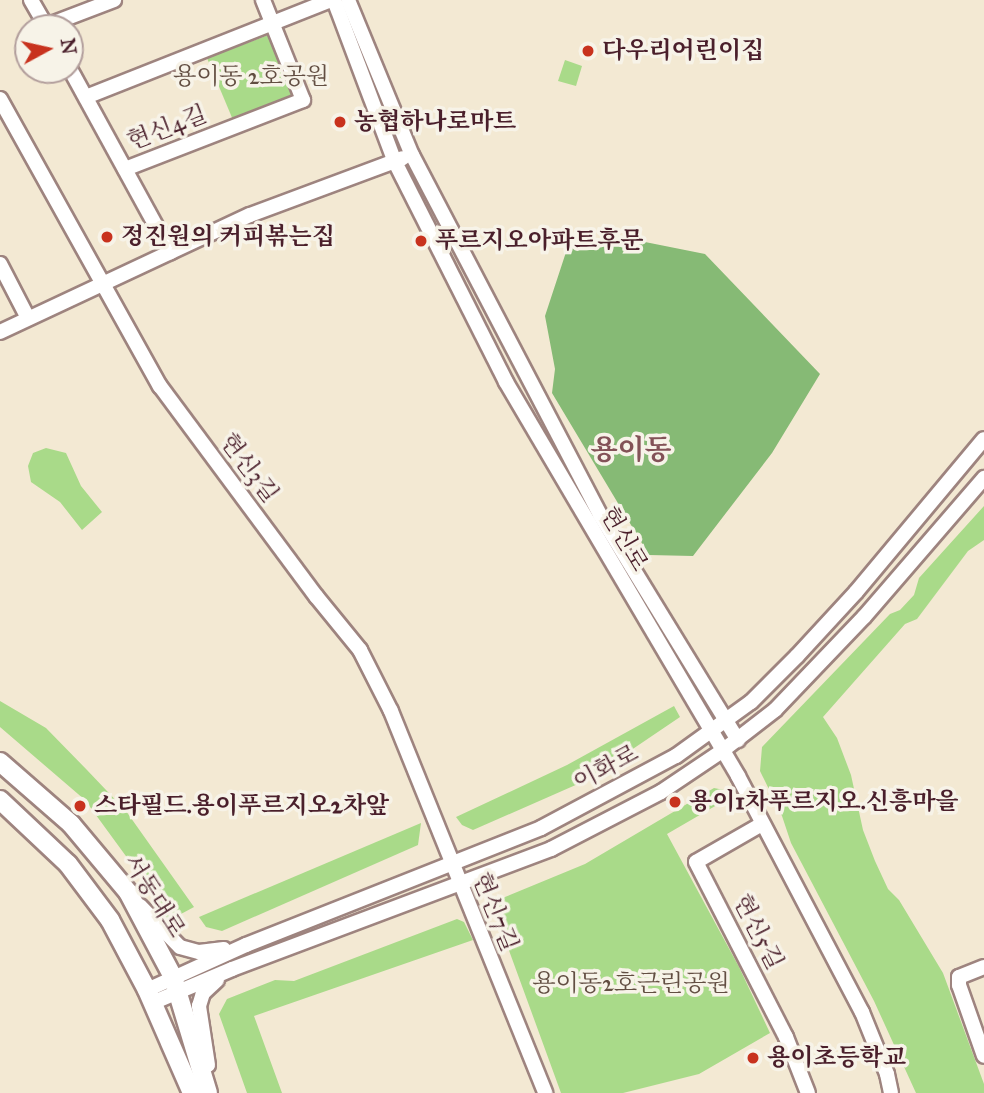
<!DOCTYPE html>
<meta charset="utf-8">
<style>
body{margin:0}
#map{position:relative;width:984px;height:1093px;overflow:hidden;background:#f3e9d3;font-family:"IM FELL Great Primer","Noto Serif KR",serif}
div>[style]{position:absolute}
[style*='--x']{left:calc(var(--x)*1px);top:calc(var(--y)*1px);width:calc(var(--w)*1px);rotate:calc(var(--a)*1deg)}
.green>*{inset:0;background:#a9da89}
.forest>*{inset:0;background:#86ba75}
.roads{filter:drop-shadow(2px 0 #9e847f) drop-shadow(-2px 0 #9e847f) drop-shadow(0 2px #9e847f) drop-shadow(0 -2px #9e847f)}
.minor>*{height:14px;margin:-7px;padding:0 7px;transform-origin:7px;border-radius:7px;background:#fff}
.major>*{height:18px;margin:-9px;padding:0 9px;transform-origin:9px;border-radius:9px;background:#fff}
.dots>*{width:19px;height:19px;translate:-50% -50%;box-sizing:border-box;border:4px solid #f7f3e8;border-radius:50%}
span{translate:-50% -50%;white-space:nowrap;text-align:center;line-height:1.15;-webkit-text-stroke:7px #f7f3e8;paint-order:stroke}
.poi-label{font-size:24px;color:#4a1f2b;font-weight:700}
.left{translate:0 -50%;text-align:left}
.park-label{font-size:24px;color:#624e42}
.street-label{font-size:24px;color:#4a1f2b}
.quarter-label{font-size:28px;color:#835257;font-weight:700}
.north{position:absolute;left:14px;top:14px;width:70px;height:70px;box-sizing:border-box;background:#f7f3e8;border:2px solid #b29e9c;border-radius:50%;rotate:82deg;font-size:19px;font-weight:700;line-height:28px;text-align:center;color:#4a1f2b}
.north::after{content:'';display:block;margin:auto;width:24px;height:32px;background:#c8321e;clip-path:polygon(50% 0,100% 100%,50% 72%,0 100%)}
</style>
<div id="map">
<div class="green">
<i style="clip-path:polygon(271px 34px,294px 96px,233px 120px,207px 58px)"></i>
<i style="clip-path:polygon(565px 60px,582px 66px,576px 86px,558px 81px)"></i>
<i style="clip-path:polygon(46px 448px,66px 453px,81px 486px,102px 512px,82px 530px,60px 502px,31px 482px,28px 466px,33px 453px)"></i>
<i style="clip-path:polygon(984px 506px,984px 540px,968px 551px,917px 619px,905px 624px,823px 717px,837px 738px,851px 775px,863px 830px,875px 861px,888px 889px,899px 900px,943px 973px,984px 1084px,984px 1093px,916px 1093px,874px 1001px,791px 843px,782px 816px,760px 771px,762px 747px,890px 614px,900px 610px,914px 595px,919px 578px)"></i>
<i style="clip-path:polygon(0 701px,46px 728px,87px 770px,126px 811px,194px 907px,168px 921px,139px 874px,85px 800px,0 727px)"></i>
<i style="clip-path:polygon(674px 706px,680px 717px,587px 780px,473px 830px,462px 825px,456px 817px,567px 765px)"></i>
<i style="clip-path:polygon(714px 788px,724px 790px,729px 798px,667px 834px,739px 967px,770px 1033px,699px 1074px,623px 1093px,561px 1093px,495px 912px,500px 899px,585px 864px)"></i>
<i style="clip-path:polygon(421px 823px,418px 845px,222px 931px,206px 927px,199px 917px)"></i>
<i style="clip-path:polygon(457px 919px,464px 922px,473px 940px,254px 1016px,282px 1093px,247px 1093px,219px 1014px,227px 999px,275px 980px,294px 981px)"></i>
</div>
<div class="forest">
<i style="clip-path:polygon(640px 241px,705px 254px,820px 374px,772px 453px,693px 556px,649px 555px,552px 393px,555px 369px,545px 316px,569px 243px)"></i>
</div>
<div class="roads">
<div class="minor">
<i style="--x:31;--y:0;--w:32;--a:60"></i>
<i style="--x:334;--y:0;--w:173;--a:69.4"></i>
<i style="--x:395;--y:162;--w:246;--a:63.2"></i>
<i style="--x:506;--y:382;--w:457;--a:59.5"></i>
<i style="--x:738;--y:776;--w:267;--a:62.3"></i>
<i style="--x:862;--y:1012;--w:67;--a:68"></i>
<i style="--x:887;--y:1074;--w:19;--a:78"></i>
<i style="--x:348;--y:0;--w:168;--a:67.6"></i>
<i style="--x:412;--y:155;--w:406;--a:62.4"></i>
<i style="--x:600;--y:515;--w:264;--a:58.5"></i>
<i style="--x:46;--y:26;--w:73;--a:-20.9"></i>
<i style="--x:70;--y:69;--w:209;--a:61.3"></i>
<i style="--x:86;--y:97;--w:264;--a:-21.6"></i>
<i style="--x:0;--y:99;--w:329;--a:60.9"></i>
<i style="--x:160;--y:386;--w:262;--a:53.4"></i>
<i style="--x:316;--y:596;--w:70;--a:50.8"></i>
<i style="--x:360;--y:650;--w:68;--a:63.1"></i>
<i style="--x:391;--y:711;--w:412;--a:68"></i>
<i style="--x:125;--y:169;--w:191;--a:-21.2"></i>
<i style="--x:303;--y:100;--w:108;--a:-111.8"></i>
<i style="--x:0;--y:264;--w:61;--a:62.6"></i>
<i style="--x:0;--y:332;--w:276;--a:-25.1"></i>
<i style="--x:250;--y:215;--w:163;--a:-20.4"></i>
<i style="--x:762;--y:824;--w:76;--a:150.1"></i>
<i style="--x:696;--y:862;--w:197;--a:62.8"></i>
<i style="--x:786;--y:1037;--w:60;--a:68.6"></i>
<i style="--x:140;--y:906;--w:57;--a:45.7"></i>
<i style="--x:180;--y:947;--w:20;--a:15"></i>
<i style="--x:199;--y:952;--w:25;--a:-7"></i>
<i style="--x:984;--y:967;--w:27;--a:158"></i>
<i style="--x:959;--y:977;--w:8;--a:90"></i>
<i style="--x:959;--y:985;--w:75;--a:70.6"></i>
<i style="--x:147;--y:990;--w:109;--a:-24.4"></i>
<i style="--x:246;--y:945;--w:317;--a:-21.6"></i>
<i style="--x:541;--y:828;--w:153;--a:-28.1"></i>
<i style="--x:676;--y:756;--w:92;--a:-35.8"></i>
<i style="--x:751;--y:702;--w:65;--a:-45"></i>
<i style="--x:797;--y:656;--w:87;--a:-47.3"></i>
<i style="--x:856;--y:592;--w:199;--a:-50.1"></i>
<i style="--x:152;--y:1003;--w:87;--a:-23"></i>
<i style="--x:232;--y:969;--w:341;--a:-20.6"></i>
<i style="--x:551;--y:849;--w:124;--a:-27.4"></i>
<i style="--x:661;--y:792;--w:73;--a:-33.9"></i>
<i style="--x:722;--y:751;--w:67;--a:-37.7"></i>
<i style="--x:775;--y:710;--w:129;--a:-46.3"></i>
<i style="--x:864;--y:617;--w:184;--a:-49.2"></i>
<i style="--x:208;--y:1065;--w:60;--a:-98.7"></i>
<i style="--x:199;--y:1006;--w:14;--a:-73"></i>
<i style="--x:203;--y:993;--w:19;--a:-43"></i>
</div>
<div class="major">
<i style="--x:0;--y:762;--w:94;--a:41.1"></i>
<i style="--x:71;--y:824;--w:89;--a:50"></i>
<i style="--x:128;--y:892;--w:96;--a:62.1"></i>
<i style="--x:173;--y:977;--w:121;--a:73.2"></i>
<i style="--x:0;--y:800;--w:93;--a:43.3"></i>
<i style="--x:68;--y:864;--w:70;--a:53.1"></i>
<i style="--x:110;--y:920;--w:79;--a:62.1"></i>
<i style="--x:147;--y:990;--w:112;--a:66.4"></i>
</div>
</div>
<div class="dots">
<i style="left:588px;top:51px;background:#c8321e"></i>
<i style="left:340px;top:122px;background:#c8321e"></i>
<i style="left:107px;top:237px;background:#c8321e"></i>
<i style="left:421px;top:241px;background:#c8321e"></i>
<i style="left:675px;top:802px;background:#c8321e"></i>
<i style="left:80px;top:806px;background:#c8321e"></i>
<i style="left:753px;top:1058px;background:#c8321e"></i>
</div>
<div class="poi-label">
<span class="left" style="left:602px;top:51px">다우리어린이집</span>
<span class="left" style="left:354px;top:122px">농협하나로마트</span>
<span class="left" style="left:121px;top:237px">정진원의 커피볶는집</span>
<span class="left" style="left:435px;top:241px">푸르지오아파트후문</span>
<span class="left" style="left:689px;top:802px">용이1차푸르지오.신흥마을</span>
<span class="left" style="left:94px;top:806px">스타필드.용이푸르지오2차앞</span>
<span class="left" style="left:767px;top:1058px">용이초등학교</span>
</div>
<div class="park-label">
<span style="left:251px;top:77px">용이동 2호공원</span>
<span style="left:631px;top:984px">용이동2호근린공원</span>
</div>
<div class="street-label">
<span style="left:167px;top:128px;rotate:-21deg">현신4길</span>
<span style="left:249px;top:468px;rotate:53deg">현신3길</span>
<span style="left:624px;top:539px;rotate:60deg">현신로</span>
<span style="left:606px;top:768px;rotate:-28deg">이화로</span>
<span style="left:154px;top:896px;rotate:58deg">서동대로</span>
<span style="left:495px;top:912px;rotate:68deg">현신7길</span>
<span style="left:758px;top:932px;rotate:63deg">현신5길</span>
</div>
<div class="quarter-label">
<span style="left:631px;top:450px">용이동</span>
</div>
<div class="north">N</div>
</div>
